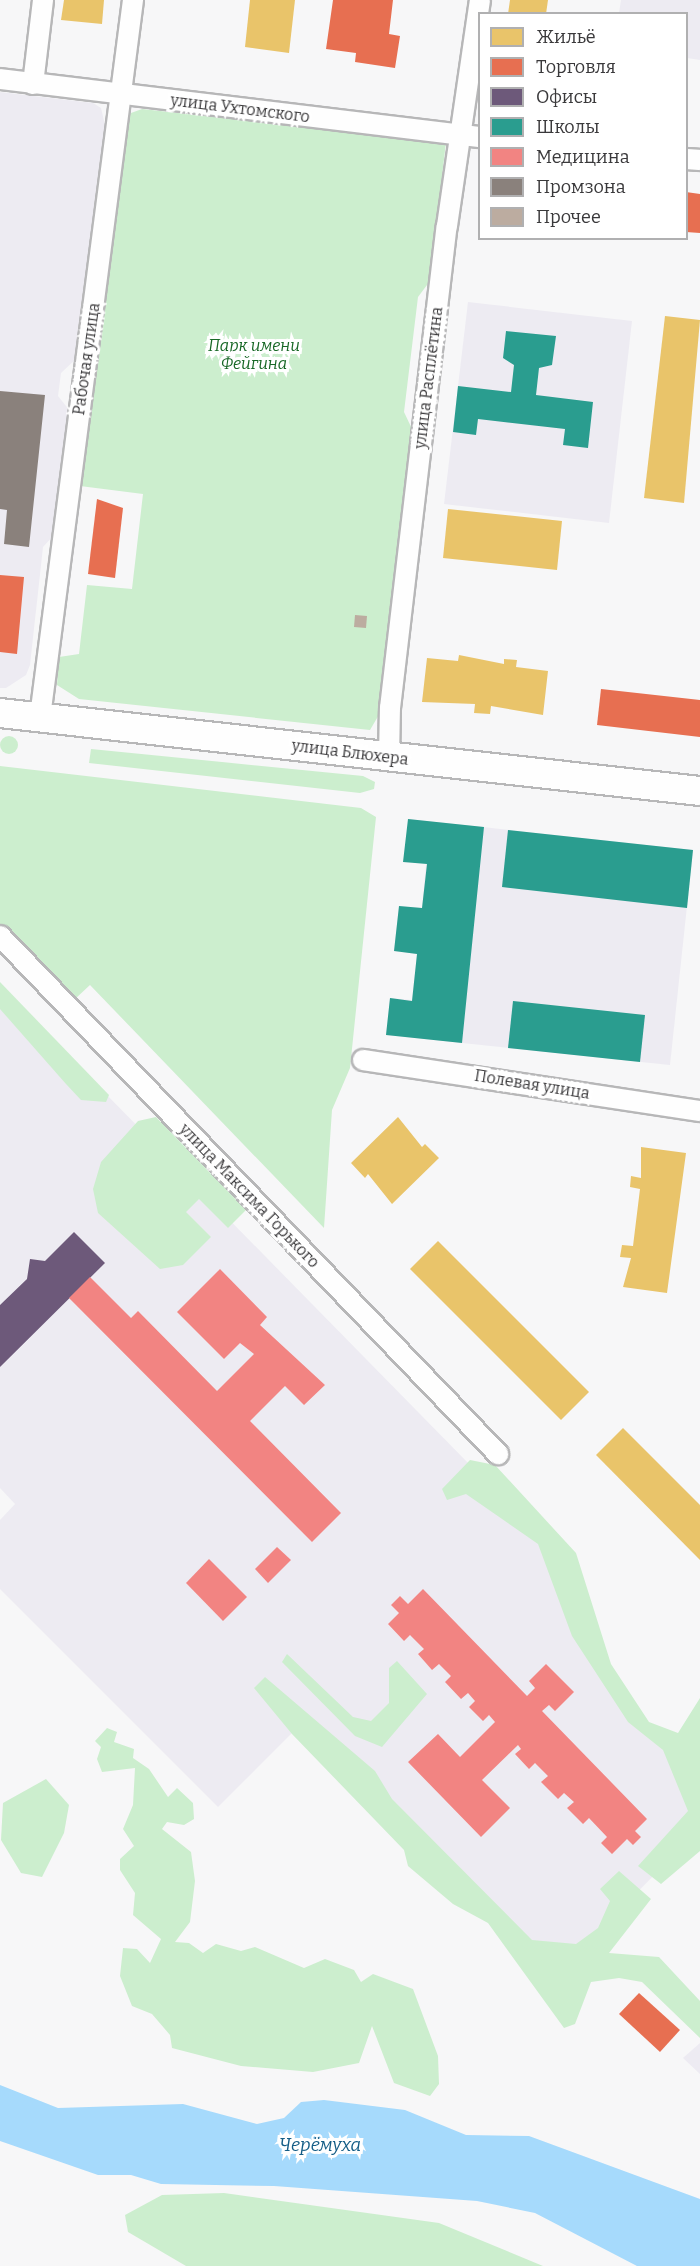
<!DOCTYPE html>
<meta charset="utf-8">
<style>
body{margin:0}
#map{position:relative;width:700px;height:2266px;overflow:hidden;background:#f7f7f8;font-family:Bitter,serif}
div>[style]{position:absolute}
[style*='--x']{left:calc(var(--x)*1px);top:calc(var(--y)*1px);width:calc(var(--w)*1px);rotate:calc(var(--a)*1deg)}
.built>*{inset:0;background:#edebf2}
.green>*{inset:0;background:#cceece}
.round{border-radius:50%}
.water>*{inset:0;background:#a6dafc}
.homes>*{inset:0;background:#e9c46a}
.shops>*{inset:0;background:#e76f51}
.offices>*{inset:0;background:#6d597a}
.schools>*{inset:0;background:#2a9d8f}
.health>*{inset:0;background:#f28482}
.industry>*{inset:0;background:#8a817c}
.building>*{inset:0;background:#bcaca0}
.roads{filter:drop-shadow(2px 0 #b7b7b8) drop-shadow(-2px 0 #b7b7b8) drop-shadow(0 2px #b7b7b8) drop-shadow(0 -2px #b7b7b8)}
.street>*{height:20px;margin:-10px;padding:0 10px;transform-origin:10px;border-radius:10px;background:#fefefe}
.secondary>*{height:28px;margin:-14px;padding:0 14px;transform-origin:14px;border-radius:14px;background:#fefefe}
span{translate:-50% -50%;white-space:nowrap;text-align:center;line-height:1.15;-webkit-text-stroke:6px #fff;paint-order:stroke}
.street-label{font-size:16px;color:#3a393b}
.park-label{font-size:16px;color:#186826;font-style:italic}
.water-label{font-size:18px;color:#145d86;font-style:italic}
.legend{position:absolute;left:478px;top:12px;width:210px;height:228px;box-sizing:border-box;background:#fff;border:2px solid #b0b0b1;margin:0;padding:8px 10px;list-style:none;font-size:18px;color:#3a393b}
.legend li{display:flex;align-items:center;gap:12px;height:30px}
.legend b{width:30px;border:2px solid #b0b0b1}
</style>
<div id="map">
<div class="built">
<i style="clip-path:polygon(621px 0,700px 0,700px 60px,687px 58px,686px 14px,619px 13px)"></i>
<i style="clip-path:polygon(0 92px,93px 103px,101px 108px,105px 125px,78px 357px,61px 373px,58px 396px,70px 411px,54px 535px,43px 547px,30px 665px,26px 675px,6px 688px,0 688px)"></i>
<i style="clip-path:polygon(468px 302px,632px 321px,609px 523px,444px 504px)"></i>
<i style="clip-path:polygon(408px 819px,693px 850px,670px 1065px,386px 1035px,390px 998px,412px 1000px,417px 954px,394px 951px,399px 906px,422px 908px,426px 864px)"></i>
<i style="clip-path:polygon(0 986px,574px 1571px,605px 1673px,700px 1789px,700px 1829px,549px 1981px,301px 1724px,218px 1807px,0 1589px,0 1520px,15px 1504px,0 1488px)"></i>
<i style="clip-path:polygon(700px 2043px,700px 2074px,683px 2058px)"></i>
</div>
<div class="green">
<i style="clip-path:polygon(142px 109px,446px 142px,430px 281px,418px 297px,404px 412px,413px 431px,380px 713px,370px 730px,79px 699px,57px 685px,59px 657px,79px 654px,87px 585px,132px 589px,143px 494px,80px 486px,126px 124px,131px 113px)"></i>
<i class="round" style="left:0;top:736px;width:18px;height:18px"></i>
<i style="clip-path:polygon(91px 749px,363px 776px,375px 782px,374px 789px,360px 793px,89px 763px)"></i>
<i style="clip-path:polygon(0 766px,361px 808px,376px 817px,350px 1068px,332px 1110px,324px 1228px,90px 985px,75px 999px,0 924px)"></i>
<i style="clip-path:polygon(0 982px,109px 1095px,106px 1102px,81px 1100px,66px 1084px,0 1009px)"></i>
<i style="clip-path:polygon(156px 1117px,246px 1210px,228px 1228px,199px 1199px,186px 1212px,211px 1237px,183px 1265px,160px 1269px,98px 1213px,93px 1189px,101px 1162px,138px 1121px)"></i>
<i style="clip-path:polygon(470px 1460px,495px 1465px,576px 1553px,611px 1664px,649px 1722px,678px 1733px,700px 1698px,700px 1851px,661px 1884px,638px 1866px,688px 1811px,663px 1750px,628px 1722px,572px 1636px,538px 1544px,466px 1494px,447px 1500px,442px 1489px)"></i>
<i style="clip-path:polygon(287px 1654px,353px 1717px,371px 1721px,389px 1703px,389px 1668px,397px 1661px,427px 1694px,382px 1747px,355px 1736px,282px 1662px)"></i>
<i style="clip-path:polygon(265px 1677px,375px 1771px,392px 1799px,532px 1940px,576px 1944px,598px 1928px,610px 1901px,600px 1889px,619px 1871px,651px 1899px,609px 1953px,659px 1957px,700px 2001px,700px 2038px,642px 1982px,619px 1978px,591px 1982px,575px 2024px,564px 2028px,488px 1923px,453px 1904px,408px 1866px,404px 1850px,292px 1734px,254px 1688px)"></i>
<i style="clip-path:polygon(107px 1728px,117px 1732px,114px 1742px,134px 1749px,133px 1758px,149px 1769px,168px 1797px,177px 1788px,193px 1803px,194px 1819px,184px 1825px,167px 1822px,162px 1829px,191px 1852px,195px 1881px,190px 1922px,175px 1942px,189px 1943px,203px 1953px,216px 1944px,241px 1951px,255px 1947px,304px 1968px,325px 1959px,354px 1970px,361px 1982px,373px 1974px,413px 1989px,438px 2056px,439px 2084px,430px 2096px,394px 2083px,372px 2026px,359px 2063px,313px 2072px,241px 2066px,172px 2048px,170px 2035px,152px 2014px,132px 2006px,120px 1976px,123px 1948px,137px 1949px,150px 1963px,161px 1939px,133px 1915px,135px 1893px,120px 1870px,120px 1859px,134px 1846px,123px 1829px,133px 1805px,135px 1768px,102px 1772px,97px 1759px,101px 1747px,95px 1741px)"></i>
<i style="clip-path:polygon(46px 1779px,69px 1805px,64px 1833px,42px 1877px,21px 1873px,1px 1840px,3px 1803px)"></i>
<i style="clip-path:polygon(224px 2193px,439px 2223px,543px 2266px,186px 2266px,128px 2232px,125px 2215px,162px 2195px)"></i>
</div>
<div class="water">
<i style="clip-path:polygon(0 2085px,58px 2108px,183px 2104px,257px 2124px,284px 2118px,301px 2102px,324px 2100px,405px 2110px,466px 2135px,529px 2136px,700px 2199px,700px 2266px,637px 2266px,535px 2213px,477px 2201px,274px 2186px,161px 2184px,131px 2175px,98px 2175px,0 2141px)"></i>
</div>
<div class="homes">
<i style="clip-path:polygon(64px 0,104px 0,102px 24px,61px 20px)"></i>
<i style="clip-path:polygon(250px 0,295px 0,289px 53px,245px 47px)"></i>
<i style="clip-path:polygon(510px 0,548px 0,546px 14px,508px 14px)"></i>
<i style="clip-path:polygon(665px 316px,700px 320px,684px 503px,644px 498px)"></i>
<i style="clip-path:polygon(448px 509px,562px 521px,557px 570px,443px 558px)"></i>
<i style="clip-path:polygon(459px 655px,504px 664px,504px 659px,517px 660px,516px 667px,548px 671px,543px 715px,491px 706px,490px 714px,474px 713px,475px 704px,422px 702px,427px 658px,458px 661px)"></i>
<i style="clip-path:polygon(398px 1117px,422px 1147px,425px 1144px,439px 1158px,392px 1204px,368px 1174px,365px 1178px,351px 1163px)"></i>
<i style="clip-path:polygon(641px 1147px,686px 1153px,667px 1293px,623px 1287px,631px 1258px,620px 1257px,622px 1245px,633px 1246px,640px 1189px,630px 1187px,631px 1176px,641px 1178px)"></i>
<i style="clip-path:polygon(438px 1241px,589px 1392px,561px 1420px,410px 1269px)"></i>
<i style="clip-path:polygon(623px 1428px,700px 1505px,700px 1560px,596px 1455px)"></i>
</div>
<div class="shops">
<i style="clip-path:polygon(333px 0,393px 0,389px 34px,400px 36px,395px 68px,355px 62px,356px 53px,326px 49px)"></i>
<i style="clip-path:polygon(686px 192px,700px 194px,700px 233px,686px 232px)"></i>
<i style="clip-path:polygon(97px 499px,123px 508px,115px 578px,88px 574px)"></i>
<i style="clip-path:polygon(0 575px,24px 577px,17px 654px,0 652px)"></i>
<i style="clip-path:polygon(601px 689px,700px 700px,700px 737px,597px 725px)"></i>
<i style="clip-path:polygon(639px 1993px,680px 2030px,660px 2052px,619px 2014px)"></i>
</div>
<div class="offices">
<i style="clip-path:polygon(74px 1232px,105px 1263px,0 1367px,0 1305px,27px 1279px,30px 1259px,45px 1261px)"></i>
</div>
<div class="schools">
<i style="clip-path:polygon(506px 331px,556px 336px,552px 365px,539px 368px,536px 395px,593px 402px,588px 448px,563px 445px,565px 429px,478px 419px,476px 435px,453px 432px,458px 386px,511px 392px,514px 365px,503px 358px)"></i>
<i style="clip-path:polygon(408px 819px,484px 827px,462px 1043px,386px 1035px,390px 998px,412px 1001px,417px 954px,394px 951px,399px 906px,422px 908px,427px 864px,403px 862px)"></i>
<i style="clip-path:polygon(508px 830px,693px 850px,687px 908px,502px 887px)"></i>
<i style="clip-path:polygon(513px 1001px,645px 1015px,640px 1062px,508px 1048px)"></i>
</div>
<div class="health">
<i style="clip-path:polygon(220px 1269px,267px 1317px,260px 1325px,325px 1385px,304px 1405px,285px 1386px,250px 1421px,341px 1513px,312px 1542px,69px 1298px,90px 1277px,131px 1318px,138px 1311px,217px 1391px,254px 1354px,240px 1343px,224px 1359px,177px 1312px)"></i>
<i style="clip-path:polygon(277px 1547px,291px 1560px,268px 1583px,255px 1569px)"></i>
<i style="clip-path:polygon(209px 1559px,247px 1597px,223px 1621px,186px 1583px)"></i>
<i style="clip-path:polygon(423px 1589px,527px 1696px,535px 1688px,529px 1681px,546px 1664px,574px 1692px,555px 1711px,549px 1705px,542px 1711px,647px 1819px,635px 1831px,641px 1837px,633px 1845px,627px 1839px,612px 1854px,601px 1843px,607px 1837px,589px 1818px,583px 1824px,567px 1808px,574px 1802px,564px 1793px,558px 1799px,541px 1782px,548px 1776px,535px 1763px,529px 1769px,515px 1754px,521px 1749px,518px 1745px,482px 1780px,510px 1808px,481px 1837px,408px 1762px,438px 1734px,460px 1757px,495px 1722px,489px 1715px,483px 1721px,469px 1707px,475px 1701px,468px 1693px,461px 1699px,445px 1682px,451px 1676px,439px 1664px,432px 1670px,418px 1654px,424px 1649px,410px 1635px,404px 1641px,388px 1624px,399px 1613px,391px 1605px,400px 1596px,408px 1604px)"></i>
</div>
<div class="industry">
<i style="clip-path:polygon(0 391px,45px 395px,29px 547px,4px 544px,7px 510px,0 509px)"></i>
</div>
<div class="building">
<i style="clip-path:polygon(355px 615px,367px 616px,366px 628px,354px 627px)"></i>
</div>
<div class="roads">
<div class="street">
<i style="--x:0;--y:79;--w:483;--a:6.9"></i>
<i style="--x:33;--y:84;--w:85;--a:-83.2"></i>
<i style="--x:686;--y:159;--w:14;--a:4"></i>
<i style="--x:40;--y:717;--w:723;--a:-82.61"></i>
<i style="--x:389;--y:758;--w:50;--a:-88.9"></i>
<i style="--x:390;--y:708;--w:485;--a:-83.3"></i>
<i style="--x:447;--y:226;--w:228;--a:-81.7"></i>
<i style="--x:0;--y:936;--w:719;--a:46.13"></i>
<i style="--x:363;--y:1060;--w:341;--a:8.6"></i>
</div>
<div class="secondary">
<i style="--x:0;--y:713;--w:704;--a:6.36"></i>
</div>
</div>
<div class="street-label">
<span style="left:240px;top:109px;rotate:7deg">улица Ухтомского</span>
<span style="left:87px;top:359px;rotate:-82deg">Рабочая улица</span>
<span style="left:429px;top:378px;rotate:-83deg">улица Расплётина</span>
<span style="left:350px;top:753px;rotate:7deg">улица Блюхера</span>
<span style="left:532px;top:1085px;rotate:9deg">Полевая улица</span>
<span style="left:249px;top:1196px;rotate:46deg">улица Максима Горького</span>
</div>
<div class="park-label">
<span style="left:254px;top:355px">Парк имени<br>Фейгина</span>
</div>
<div class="water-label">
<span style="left:320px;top:2145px">Черёмуха</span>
</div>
<ul class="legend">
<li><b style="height:16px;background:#e9c46a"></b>Жильё</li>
<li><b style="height:16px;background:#e76f51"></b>Торговля</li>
<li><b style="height:16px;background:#6d597a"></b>Офисы</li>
<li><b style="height:16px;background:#2a9d8f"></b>Школы</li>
<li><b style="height:16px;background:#f28482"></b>Медицина</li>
<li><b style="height:16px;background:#8a817c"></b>Промзона</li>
<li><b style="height:16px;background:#bcaca0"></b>Прочее</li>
</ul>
</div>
